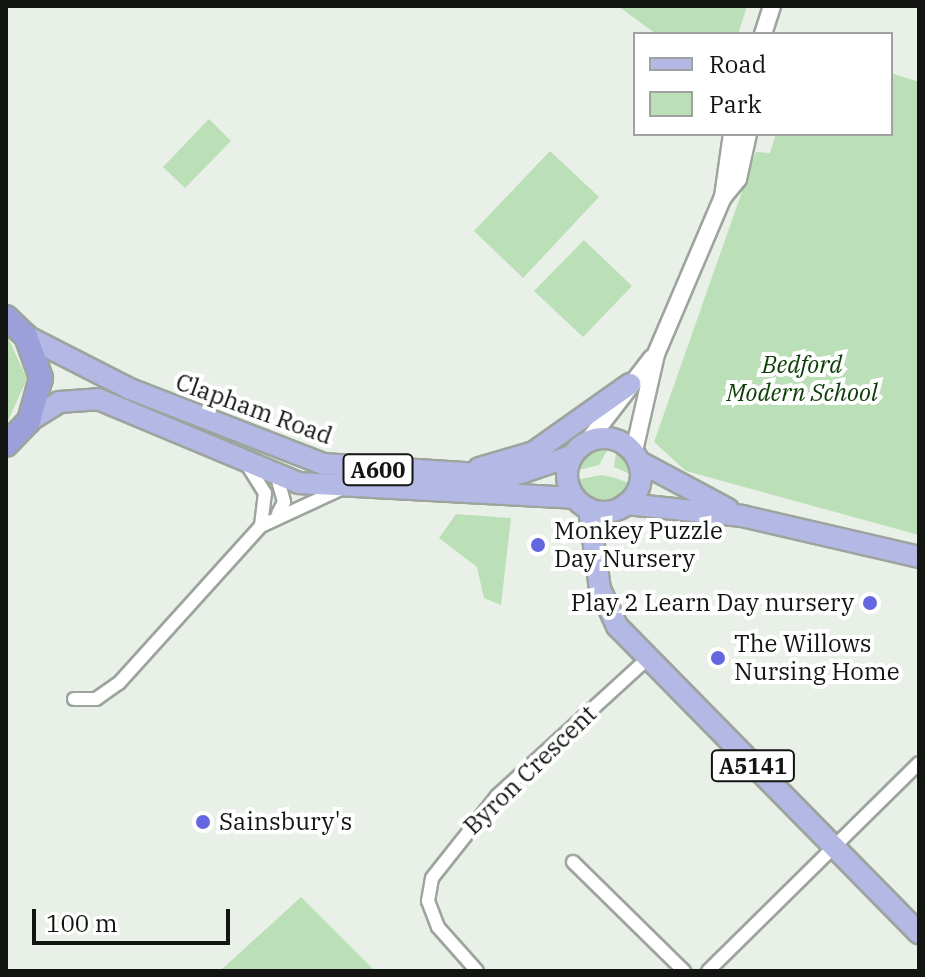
<!DOCTYPE html>
<style>
body{margin:0}
#map{position:relative;width:925px;height:977px;overflow:hidden;background:#e9f0e8;font-family:"IBM Plex Serif",serif}
div>[style]{position:absolute}
[style*='--x']{left:calc(var(--x)*1px);top:calc(var(--y)*1px);width:calc(var(--w)*1px);rotate:calc(var(--a)*1deg)}
.green>*{inset:0;background:#bbdfb6}
.roads{filter:drop-shadow(2px 0 #9da49d) drop-shadow(-2px 0 #9da49d) drop-shadow(0 2px #9da49d) drop-shadow(0 -2px #9da49d)}
.minor>*{height:12px;margin:-6px;padding:0 6px;transform-origin:6px;border-radius:6px;background:#fff}
.tertiary>*{height:16px;margin:-8px;padding:0 8px;transform-origin:8px;border-radius:8px;background:#fff}
.primary>*{height:20px;margin:-10px;padding:0 10px;transform-origin:10px;border-radius:10px;background:#b4b8e4}
.primary>.ring{margin:-10px;padding:0;box-sizing:content-box;background:none;border:20px solid #b4b8e4;border-radius:50%}
.trunk>*{height:22px;margin:-11px;padding:0 11px;transform-origin:11px;border-radius:11px;background:#9ba0db}
.dots>*{width:22px;height:22px;translate:-50% -50%;box-sizing:border-box;border:4px solid #fff;border-radius:50%}
span{translate:-50% -50%;white-space:nowrap;text-align:center;line-height:1.15;-webkit-text-stroke:8px #fff;paint-order:stroke}
.shield-label span{padding:2px 6px;background:#fff;border:2px solid;border-radius:6px;-webkit-text-stroke-width:0}
.shield-label{font-size:22px;color:#131512;font-weight:700}
.park-label{font-size:24px;color:#0c3e07;font-style:italic}
.street-label{font-size:24px;color:#131512}
.poi-label{font-size:24px;color:#131512}
.left{translate:0 -50%;text-align:left}
.right{translate:-100% -50%;text-align:right}
.frame{position:absolute;inset:0;border:8px solid #131512;pointer-events:none}
.legend{position:absolute;left:633px;top:32px;width:260px;height:104px;box-sizing:border-box;background:#fff;border:2px solid #a1a1a0;margin:0;padding:10px 14px;list-style:none;font-size:24px;color:#131512}
.legend li{display:flex;align-items:center;gap:16px;height:40px}
.legend b{width:40px;border:2px solid #a1a1a0}
.scale{position:absolute;left:32px;top:909px;width:198px;height:36px;box-sizing:border-box;border:4px solid #131512;border-top:0;padding-left:10px;font-size:24px;line-height:28px;white-space:nowrap;color:#131512;-webkit-text-stroke:6px #fff;paint-order:stroke}
</style>
<div id="map">
<div class="green">
<i style="clip-path:polygon(618px 6px,747px 6px,738px 34px,656px 34px)"></i>
<i style="clip-path:polygon(891px 73px,919px 82px,919px 535px,686px 471px,654px 442px,756px 152px,770px 153px,776px 134px,891px 134px)"></i>
<i style="clip-path:polygon(209px 119px,231px 141px,185px 188px,163px 167px)"></i>
<i style="clip-path:polygon(550px 151px,599px 197px,523px 278px,474px 231px)"></i>
<i style="clip-path:polygon(584px 240px,632px 286px,583px 337px,534px 291px)"></i>
<i style="clip-path:polygon(6px 333px,27px 379px,6px 425px)"></i>
<i style="clip-path:polygon(610px 445px,599px 465px,575px 471px,591px 448px)"></i>
<i style="clip-path:polygon(617px 447px,632px 462px,634px 476px,614px 467px)"></i>
<i style="clip-path:polygon(601px 475px,612px 477px,633px 484px,618px 501px,597px 503px,576px 480px)"></i>
<i style="clip-path:polygon(456px 514px,511px 518px,501px 605px,484px 598px,477px 567px,439px 538px)"></i>
<i style="clip-path:polygon(301px 897px,375px 971px,220px 971px)"></i>
</div>
<div class="roads">
<div class="minor">
<i style="--x:248;--y:466;--w:32;--a:58"></i>
<i style="--x:265;--y:493;--w:33;--a:97"></i>
<i style="--x:277;--y:477;--w:26;--a:74"></i>
<i style="--x:284;--y:502;--w:13;--a:117"></i>
<i style="--x:74;--y:699;--w:22;--a:0"></i>
<i style="--x:96;--y:699;--w:28;--a:-35"></i>
<i style="--x:119;--y:683;--w:212;--a:-47.9"></i>
<i style="--x:261;--y:526;--w:86;--a:-24.8"></i>
<i style="--x:573;--y:862;--w:156;--a:44.5"></i>
<i style="--x:477;--y:971;--w:59;--a:-131.6"></i>
<i style="--x:438;--y:927;--w:28;--a:-111"></i>
<i style="--x:428;--y:901;--w:23;--a:-80"></i>
<i style="--x:432;--y:878;--w:105;--a:-51.6"></i>
<i style="--x:497;--y:796;--w:203;--a:-42.4"></i>
<i style="--x:708;--y:971;--w:296;--a:-44.6"></i>
</div>
<div class="tertiary">
<i style="--x:763;--y:34;--w:29;--a:-72"></i>
<i style="--x:723;--y:197;--w:64;--a:-81.9"></i>
<i style="--x:588;--y:441;--w:105;--a:-52.4"></i>
<i style="--x:634;--y:451;--w:99;--a:-77.2"></i>
<i style="--x:656;--y:354;--w:171;--a:-66.9"></i>
<i style="--x:723;--y:197;--w:23;--a:-50"></i>
<i style="--x:738;--y:179;--w:46;--a:-77.5"></i>
</div>
<div class="primary">
<i style="--x:26;--y:336;--w:117;--a:27"></i>
<i style="--x:130;--y:389;--w:207;--a:21.2"></i>
<i style="--x:323;--y:464;--w:189;--a:3.6"></i>
<i style="--x:512;--y:476;--w:62;--a:-18.7"></i>
<i style="--x:29;--y:421;--w:36;--a:-32"></i>
<i style="--x:59;--y:402;--w:39;--a:-4"></i>
<i style="--x:98;--y:399;--w:218;--a:22.7"></i>
<i style="--x:299;--y:483;--w:275;--a:3.1"></i>
<i class="ring" style="left:567px;top:438px;width:54px;height:54px"></i>
<i style="--x:638;--y:461;--w:102;--a:28.1"></i>
<i style="--x:479;--y:468;--w:57;--a:-16.2"></i>
<i style="--x:534;--y:452;--w:118;--a:-35.3"></i>
<i style="--x:626;--y:504;--w:117;--a:5.9"></i>
<i style="--x:742;--y:516;--w:182;--a:13"></i>
<i style="--x:589;--y:509;--w:81;--a:82.2"></i>
<i style="--x:600;--y:589;--w:41;--a:65.3"></i>
<i style="--x:617;--y:626;--w:431;--a:45.5"></i>
</div>
<div class="trunk">
<i style="--x:6;--y:317;--w:28;--a:44"></i>
<i style="--x:26;--y:336;--w:45;--a:70.3"></i>
<i style="--x:41;--y:378;--w:45;--a:105.6"></i>
<i style="--x:29;--y:421;--w:33;--a:134"></i>
</div>
</div>
<div class="dots">
<i style="left:538px;top:545px;background:#6567e0"></i>
<i style="left:870px;top:603px;background:#6567e0"></i>
<i style="left:718px;top:658px;background:#6567e0"></i>
<i style="left:203px;top:822px;background:#6567e0"></i>
</div>
<div class="shield-label">
<span style="left:378px;top:470px">A600</span>
<span style="left:753px;top:766px">A5141</span>
</div>
<div class="park-label">
<span style="left:802px;top:379px">Bedford<br>Modern School</span>
</div>
<div class="street-label">
<span style="left:254px;top:409px;rotate:20deg">Clapham Road</span>
<span style="left:530px;top:770px;rotate:-44deg">Byron Crescent</span>
</div>
<div class="poi-label">
<span class="left" style="left:554px;top:545px">Monkey Puzzle<br>Day Nursery</span>
<span class="right" style="left:854px;top:603px">Play 2 Learn Day nursery</span>
<span class="left" style="left:734px;top:658px">The Willows<br>Nursing Home</span>
<span class="left" style="left:219px;top:822px">Sainsbury's</span>
</div>
<div class="frame"></div>
<ul class="legend">
<li><b style="height:10px;background:#b4b8e4"></b>Road</li>
<li><b style="height:22px;background:#bbdfb6"></b>Park</li>
</ul>
<div class="scale">100 m</div>
</div>
